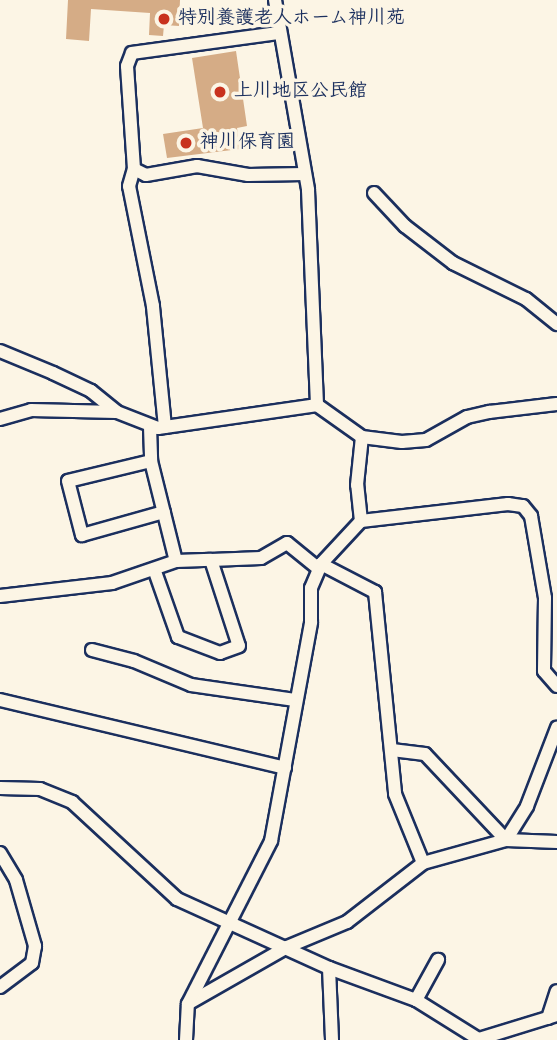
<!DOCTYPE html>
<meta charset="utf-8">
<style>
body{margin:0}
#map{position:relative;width:557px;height:1040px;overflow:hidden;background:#fcf5e5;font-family:Kalam,"Klee One",sans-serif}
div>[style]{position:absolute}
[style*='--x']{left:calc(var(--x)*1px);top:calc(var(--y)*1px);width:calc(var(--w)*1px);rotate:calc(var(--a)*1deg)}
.building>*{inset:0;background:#d5ac86}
.roads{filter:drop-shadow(2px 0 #1b2f5e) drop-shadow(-2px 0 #1b2f5e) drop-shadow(0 2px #1b2f5e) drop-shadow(0 -2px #1b2f5e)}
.minor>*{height:12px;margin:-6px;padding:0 6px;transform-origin:6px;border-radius:6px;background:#fcf5e5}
.dots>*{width:19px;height:19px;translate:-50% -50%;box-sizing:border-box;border:4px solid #fcf5e5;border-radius:50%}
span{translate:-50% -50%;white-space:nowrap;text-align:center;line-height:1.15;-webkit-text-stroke:7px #fcf5e5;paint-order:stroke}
.poi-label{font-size:19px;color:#1b2f5e;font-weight:700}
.left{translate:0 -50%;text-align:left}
</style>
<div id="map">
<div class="building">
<i style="clip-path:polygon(68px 0,180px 0,179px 26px,164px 25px,163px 36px,149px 35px,150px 13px,91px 9px,89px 41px,66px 39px)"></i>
<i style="clip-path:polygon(236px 51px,247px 126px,237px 128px,240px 149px,167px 158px,163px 134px,203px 128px,192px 58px)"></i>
</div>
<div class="roads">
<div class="minor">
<i style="--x:275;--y:0;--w:193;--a:80.1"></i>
<i style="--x:308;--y:190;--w:215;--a:87.6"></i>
<i style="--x:134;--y:169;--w:103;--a:-93.9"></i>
<i style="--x:127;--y:66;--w:14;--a:-69"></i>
<i style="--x:132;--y:53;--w:147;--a:-7.8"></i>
<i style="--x:374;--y:193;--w:45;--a:46.8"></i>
<i style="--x:405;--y:226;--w:61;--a:37.6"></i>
<i style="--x:453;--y:263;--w:81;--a:26.3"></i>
<i style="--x:526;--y:299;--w:40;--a:39"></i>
<i style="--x:0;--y:351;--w:57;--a:22.5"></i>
<i style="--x:53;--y:373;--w:42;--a:25.3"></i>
<i style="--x:91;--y:391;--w:33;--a:39"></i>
<i style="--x:117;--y:412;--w:44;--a:21.3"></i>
<i style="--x:158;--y:428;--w:161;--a:-8.2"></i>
<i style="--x:317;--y:405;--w:55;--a:35.4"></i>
<i style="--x:362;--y:437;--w:40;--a:7.1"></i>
<i style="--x:402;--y:442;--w:24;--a:-5"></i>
<i style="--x:426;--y:440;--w:47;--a:-29.3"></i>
<i style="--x:467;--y:417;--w:23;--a:-13"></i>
<i style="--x:489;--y:412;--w:68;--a:-6.7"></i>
<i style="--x:0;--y:419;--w:32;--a:-16"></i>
<i style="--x:31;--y:410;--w:85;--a:1.3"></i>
<i style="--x:150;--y:427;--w:34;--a:88"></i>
<i style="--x:151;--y:461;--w:103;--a:76"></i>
<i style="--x:165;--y:427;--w:122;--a:-95.7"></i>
<i style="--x:153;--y:306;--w:122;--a:-101.3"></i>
<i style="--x:129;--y:186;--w:18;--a:-74"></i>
<i style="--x:134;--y:169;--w:13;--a:27"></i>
<i style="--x:146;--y:175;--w:52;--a:-10"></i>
<i style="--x:197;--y:166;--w:52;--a:10"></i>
<i style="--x:248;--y:175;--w:56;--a:-1"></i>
<i style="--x:151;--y:461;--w:85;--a:166.5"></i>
<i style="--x:68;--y:481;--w:56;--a:75.5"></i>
<i style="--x:82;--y:535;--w:85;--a:-15.7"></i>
<i style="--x:361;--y:521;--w:36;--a:-96"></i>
<i style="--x:357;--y:485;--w:48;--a:-84.1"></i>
<i style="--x:211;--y:560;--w:50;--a:-2.3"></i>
<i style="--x:261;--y:558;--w:30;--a:-30"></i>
<i style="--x:287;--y:543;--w:41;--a:39.1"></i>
<i style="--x:321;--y:564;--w:61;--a:27.4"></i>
<i style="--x:375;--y:592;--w:203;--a:84.3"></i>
<i style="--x:395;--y:794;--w:74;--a:67.9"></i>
<i style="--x:0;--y:596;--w:113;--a:-6.6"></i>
<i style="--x:112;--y:583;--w:68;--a:-19"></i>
<i style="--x:176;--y:561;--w:35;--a:-2"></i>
<i style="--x:211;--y:560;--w:90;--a:72"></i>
<i style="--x:239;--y:646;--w:20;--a:160"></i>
<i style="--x:220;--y:653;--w:45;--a:-159.1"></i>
<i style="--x:178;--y:637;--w:72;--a:-109.4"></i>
<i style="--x:92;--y:650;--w:43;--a:14.7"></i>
<i style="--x:134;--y:661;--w:62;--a:22.8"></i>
<i style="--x:191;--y:685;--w:105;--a:8.2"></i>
<i style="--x:0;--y:700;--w:293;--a:13.4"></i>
<i style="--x:392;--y:750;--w:33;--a:7"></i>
<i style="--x:425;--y:754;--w:118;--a:46.7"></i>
<i style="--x:0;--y:788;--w:40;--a:1.4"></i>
<i style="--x:40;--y:789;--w:35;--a:22"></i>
<i style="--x:72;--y:802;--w:143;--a:42.7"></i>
<i style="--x:177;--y:899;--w:167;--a:24.4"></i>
<i style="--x:329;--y:968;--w:93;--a:20.2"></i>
<i style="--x:416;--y:1000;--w:75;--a:32"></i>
<i style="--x:506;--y:840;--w:40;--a:-58"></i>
<i style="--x:527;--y:806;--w:84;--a:-69"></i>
<i style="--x:0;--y:853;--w:31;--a:59"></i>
<i style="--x:16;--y:880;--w:69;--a:73.9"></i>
<i style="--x:35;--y:946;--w:17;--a:100"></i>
<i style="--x:32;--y:963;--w:40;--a:143"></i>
<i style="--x:329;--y:968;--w:72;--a:87.6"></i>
<i style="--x:416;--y:1000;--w:46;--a:-61.2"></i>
<i style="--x:189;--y:1003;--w:113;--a:-29.7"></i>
<i style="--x:287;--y:947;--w:65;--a:-22.6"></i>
<i style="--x:347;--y:922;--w:96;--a:-37.8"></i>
<i style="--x:423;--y:863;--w:86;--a:-15.5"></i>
<i style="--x:506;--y:840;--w:51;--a:2.2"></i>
<i style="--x:548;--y:1018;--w:28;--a:-72"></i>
<i style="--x:479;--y:1039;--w:82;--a:-17.1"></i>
<i style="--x:186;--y:1040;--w:36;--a:-87"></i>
<i style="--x:188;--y:1004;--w:183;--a:-63"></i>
<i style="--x:271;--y:841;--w:223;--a:-79.6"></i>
<i style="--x:311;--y:622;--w:34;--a:-90"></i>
<i style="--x:311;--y:588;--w:26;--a:-67"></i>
<i style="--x:321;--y:564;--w:59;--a:-47.1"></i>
<i style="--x:361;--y:521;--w:148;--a:-6.6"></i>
<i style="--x:508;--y:504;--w:15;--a:8"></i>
<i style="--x:523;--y:506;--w:13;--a:51"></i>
<i style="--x:531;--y:516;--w:83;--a:80.3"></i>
<i style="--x:545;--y:598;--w:73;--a:90.8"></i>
<i style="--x:544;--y:671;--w:20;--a:49"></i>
</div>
</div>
<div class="dots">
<i style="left:164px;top:19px;background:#c8321e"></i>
<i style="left:220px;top:92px;background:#c8321e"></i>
<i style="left:186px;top:143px;background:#c8321e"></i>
</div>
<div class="poi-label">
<span class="left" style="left:178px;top:19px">特別養護老人ホーム神川苑</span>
<span class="left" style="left:234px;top:92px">上川地区公民館</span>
<span class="left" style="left:200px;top:143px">神川保育園</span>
</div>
</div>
